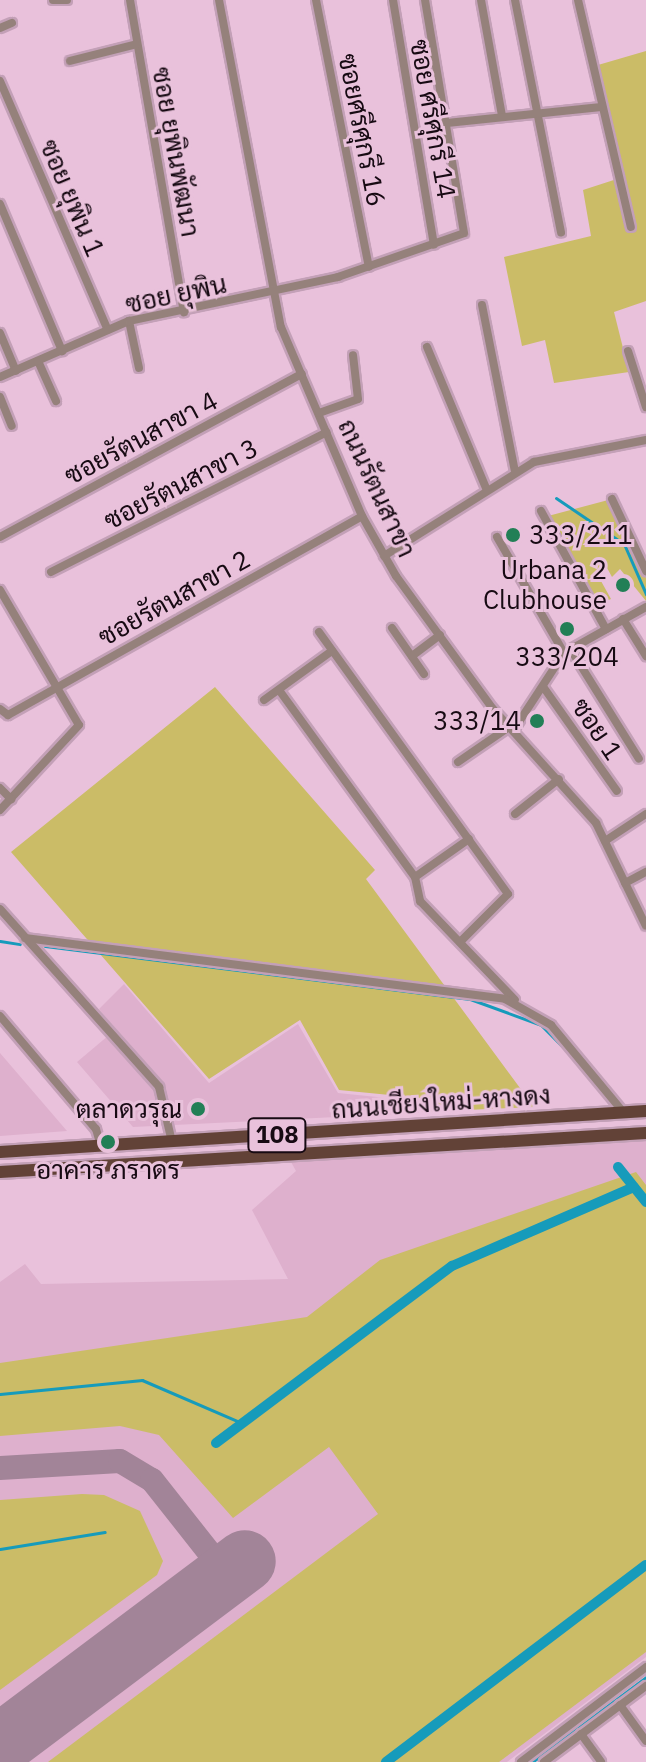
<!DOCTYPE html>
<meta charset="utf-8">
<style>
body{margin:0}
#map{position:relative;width:646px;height:1762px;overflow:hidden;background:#e9c1db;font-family:"IBM Plex Sans",Sarabun,sans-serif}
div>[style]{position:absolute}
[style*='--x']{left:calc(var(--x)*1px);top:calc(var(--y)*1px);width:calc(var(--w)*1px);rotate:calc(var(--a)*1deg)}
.built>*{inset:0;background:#deb0cd}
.green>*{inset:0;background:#cbbc67}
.stream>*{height:3px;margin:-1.5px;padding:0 1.5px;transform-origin:1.5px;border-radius:1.5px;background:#169bbb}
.canal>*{height:10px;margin:-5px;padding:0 5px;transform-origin:5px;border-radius:5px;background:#169bbb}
.taxiway>*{height:24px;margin:-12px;padding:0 12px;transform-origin:12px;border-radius:12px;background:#a28498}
.runway>*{height:62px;margin:-31px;padding:0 31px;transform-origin:31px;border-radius:31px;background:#a28498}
.roads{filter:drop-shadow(2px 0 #c3a0b7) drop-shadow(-2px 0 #c3a0b7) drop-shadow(0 2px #c3a0b7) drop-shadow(0 -2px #c3a0b7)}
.minor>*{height:8px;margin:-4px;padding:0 4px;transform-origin:4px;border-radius:4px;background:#95817b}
.primary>*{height:12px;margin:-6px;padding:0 6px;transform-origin:6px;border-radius:6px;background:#624237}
.dots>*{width:22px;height:22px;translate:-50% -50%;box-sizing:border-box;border:4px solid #e9c1db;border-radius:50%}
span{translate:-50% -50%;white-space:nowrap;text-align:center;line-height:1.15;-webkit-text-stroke:6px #e9c1db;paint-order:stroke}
.shield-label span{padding:2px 6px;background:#e9c1db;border:2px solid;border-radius:6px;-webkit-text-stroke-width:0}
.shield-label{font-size:24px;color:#170a13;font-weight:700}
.street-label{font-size:26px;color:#170a13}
.poi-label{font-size:26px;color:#170a13}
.left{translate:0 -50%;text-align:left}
.right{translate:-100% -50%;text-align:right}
</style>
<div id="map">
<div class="built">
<i style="clip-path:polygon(124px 984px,209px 1083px,298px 1024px,338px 1093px,416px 1101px,419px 1113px,133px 1127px,77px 1062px,115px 1030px,99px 1009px)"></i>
<i style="clip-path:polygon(0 1053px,67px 1131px,0 1136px)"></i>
<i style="clip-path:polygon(646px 1140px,646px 1657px,507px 1762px,0 1762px,0 1282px,25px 1264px,41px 1284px,288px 1279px,252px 1210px,296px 1171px,291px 1162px)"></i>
</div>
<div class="green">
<i style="clip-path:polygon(646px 51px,646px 301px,614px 312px,629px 372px,554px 383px,545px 340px,522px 346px,504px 257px,591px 236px,583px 190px,623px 177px,598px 65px)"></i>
<i style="clip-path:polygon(612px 499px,646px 571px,646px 601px,620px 569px,612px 577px,606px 566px,596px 572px,611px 599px,596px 605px,548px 516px)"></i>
<i style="clip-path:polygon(215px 687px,375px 870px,366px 879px,534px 1107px,422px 1112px,420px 1098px,339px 1090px,300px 1020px,209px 1079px,11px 852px)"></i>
<i style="clip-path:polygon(636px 1172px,646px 1185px,646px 1652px,499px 1762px,48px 1762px,378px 1514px,329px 1447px,233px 1518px,159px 1435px,120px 1426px,0 1436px,0 1363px,307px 1317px,380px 1260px)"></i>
<i style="clip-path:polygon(82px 1494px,104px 1495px,140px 1511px,163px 1561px,157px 1575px,0 1690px,0 1500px)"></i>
</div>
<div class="stream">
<i style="--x:556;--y:498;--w:82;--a:34.1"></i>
<i style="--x:624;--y:544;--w:55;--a:66.3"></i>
<i style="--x:0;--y:941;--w:20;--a:9"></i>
<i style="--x:45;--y:946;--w:428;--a:7.1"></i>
<i style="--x:470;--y:999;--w:76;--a:20.1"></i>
<i style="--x:541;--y:1025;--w:45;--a:45"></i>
<i style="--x:0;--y:1394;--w:143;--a:-5.6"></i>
<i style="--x:142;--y:1380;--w:109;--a:23.3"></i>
<i style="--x:0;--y:1549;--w:106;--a:-9.2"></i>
<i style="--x:532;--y:1762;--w:142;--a:-36.7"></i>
</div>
<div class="canal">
<i style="--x:618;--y:1167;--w:45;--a:51.3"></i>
<i style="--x:216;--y:1443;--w:295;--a:-36.9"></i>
<i style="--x:452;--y:1266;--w:198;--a:-23.5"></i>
<i style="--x:386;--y:1762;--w:326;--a:-37.2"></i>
</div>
<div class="taxiway">
<i style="--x:0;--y:1468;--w:120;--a:-3.3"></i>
<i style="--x:120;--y:1461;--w:37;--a:31"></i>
<i style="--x:152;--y:1480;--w:121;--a:51.7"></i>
</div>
<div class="runway">
<i style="--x:0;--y:1745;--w:306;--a:-36.9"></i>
</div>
<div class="roads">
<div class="minor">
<i style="--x:53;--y:0;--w:14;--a:0"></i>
<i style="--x:130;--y:0;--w:317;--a:80.2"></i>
<i style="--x:219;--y:0;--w:333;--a:79.3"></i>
<i style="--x:281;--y:327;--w:206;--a:66.8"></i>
<i style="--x:362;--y:516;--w:69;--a:60.5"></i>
<i style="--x:396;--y:576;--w:165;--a:53.9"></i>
<i style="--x:493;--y:709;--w:154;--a:47.9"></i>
<i style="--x:596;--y:823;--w:114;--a:64.1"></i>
<i style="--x:316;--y:0;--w:272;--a:78.8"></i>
<i style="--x:393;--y:0;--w:248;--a:80.5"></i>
<i style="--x:481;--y:0;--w:117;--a:79.7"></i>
<i style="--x:515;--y:0;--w:237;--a:78.8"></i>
<i style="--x:578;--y:0;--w:233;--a:76.9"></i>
<i style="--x:0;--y:28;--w:13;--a:-23"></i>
<i style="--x:70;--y:61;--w:69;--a:-14.2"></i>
<i style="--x:0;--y:81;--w:271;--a:66.6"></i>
<i style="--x:447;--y:123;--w:155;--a:-5.9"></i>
<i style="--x:0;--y:204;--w:160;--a:67.1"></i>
<i style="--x:482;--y:305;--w:169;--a:78.8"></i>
<i style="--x:129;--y:321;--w:48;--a:78"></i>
<i style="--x:0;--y:333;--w:41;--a:67.2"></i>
<i style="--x:427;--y:347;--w:153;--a:67.3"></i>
<i style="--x:628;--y:351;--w:59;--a:72.2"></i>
<i style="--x:38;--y:361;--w:44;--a:65.8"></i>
<i style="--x:0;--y:377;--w:141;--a:-23.5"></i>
<i style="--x:129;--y:321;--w:214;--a:-11.9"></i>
<i style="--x:338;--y:277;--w:133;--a:-19.2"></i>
<i style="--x:464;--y:233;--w:236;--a:-99.5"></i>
<i style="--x:0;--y:397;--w:31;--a:68"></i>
<i style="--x:319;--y:413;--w:41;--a:-19.7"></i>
<i style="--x:358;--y:399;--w:44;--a:-96.5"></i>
<i style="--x:612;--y:499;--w:80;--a:64.7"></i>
<i style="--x:541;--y:511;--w:135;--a:61.2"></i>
<i style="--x:0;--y:537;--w:343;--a:-28.4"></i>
<i style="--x:497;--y:537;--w:134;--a:60"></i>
<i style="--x:384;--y:556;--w:177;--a:-32.1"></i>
<i style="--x:534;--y:462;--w:114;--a:-11.1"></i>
<i style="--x:51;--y:572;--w:309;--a:-26.9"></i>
<i style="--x:0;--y:590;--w:156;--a:59.7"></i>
<i style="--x:79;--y:725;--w:116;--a:132.9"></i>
<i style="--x:623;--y:619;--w:44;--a:58.1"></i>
<i style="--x:392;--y:628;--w:56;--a:55.2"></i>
<i style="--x:319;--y:632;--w:323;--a:54.2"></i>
<i style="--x:508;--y:894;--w:68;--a:135"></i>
<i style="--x:571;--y:650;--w:128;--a:58"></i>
<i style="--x:412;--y:656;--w:35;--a:-37"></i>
<i style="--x:544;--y:688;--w:126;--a:54.7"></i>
<i style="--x:279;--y:690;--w:231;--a:54"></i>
<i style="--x:415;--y:877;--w:25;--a:78"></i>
<i style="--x:420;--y:901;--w:137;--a:46.2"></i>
<i style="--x:264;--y:700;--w:84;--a:-35.8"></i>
<i style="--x:0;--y:709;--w:10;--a:37"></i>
<i style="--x:8;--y:715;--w:406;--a:-29.3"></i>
<i style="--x:513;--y:731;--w:93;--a:-56.8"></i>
<i style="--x:564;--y:653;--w:94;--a:-29.3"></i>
<i style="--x:458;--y:762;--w:62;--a:-34.5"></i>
<i style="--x:0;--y:788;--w:16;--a:45"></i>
<i style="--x:515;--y:814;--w:56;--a:-38.5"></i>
<i style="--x:605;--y:841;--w:49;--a:-33.4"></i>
<i style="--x:415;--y:877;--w:66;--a:-35.1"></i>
<i style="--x:625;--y:883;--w:24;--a:-28"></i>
<i style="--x:0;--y:909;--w:239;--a:48.2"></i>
<i style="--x:159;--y:1087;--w:57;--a:76.7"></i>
<i style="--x:25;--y:938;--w:484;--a:7.2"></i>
<i style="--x:505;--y:999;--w:53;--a:29.5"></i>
<i style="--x:551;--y:1025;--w:114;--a:50.3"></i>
<i style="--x:0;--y:1016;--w:148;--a:49.7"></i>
<i style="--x:96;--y:1129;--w:18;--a:74"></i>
<i style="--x:620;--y:1705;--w:44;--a:54.2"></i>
<i style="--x:581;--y:1734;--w:34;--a:54"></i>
<i style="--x:521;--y:1762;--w:157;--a:-37.2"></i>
<i style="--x:544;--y:1762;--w:127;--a:-36.7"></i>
</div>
<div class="primary">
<i style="--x:0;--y:1152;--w:647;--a:-3.63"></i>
<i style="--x:0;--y:1172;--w:647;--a:-3.45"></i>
</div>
</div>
<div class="dots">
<i style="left:513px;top:535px;background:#227f56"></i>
<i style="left:623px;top:585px;background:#227f56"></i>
<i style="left:567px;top:629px;background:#227f56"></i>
<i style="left:537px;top:721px;background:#227f56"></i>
<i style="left:198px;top:1109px;background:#227f56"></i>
<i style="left:108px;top:1142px;background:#227f56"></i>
</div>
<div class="shield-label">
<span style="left:277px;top:1135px">108</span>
</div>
<div class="street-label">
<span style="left:433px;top:119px;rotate:80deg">ซอย ศรีศุกรี 14</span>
<span style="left:362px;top:130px;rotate:79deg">ซอยศรีศุกรี 16</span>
<span style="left:176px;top:152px;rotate:80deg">ซอย ยุพินพัฒนา</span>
<span style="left:72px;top:198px;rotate:67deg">ซอย ยุพิน 1</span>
<span style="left:176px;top:294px;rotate:-12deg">ซอย ยุพิน</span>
<span style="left:141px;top:438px;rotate:-28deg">ซอยรัตนสาขา 4</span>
<span style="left:181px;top:484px;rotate:-27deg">ซอยรัตนสาขา 3</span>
<span style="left:377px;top:488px;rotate:65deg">ถนนรัตนสาขา</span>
<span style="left:174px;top:598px;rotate:-29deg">ซอยรัตนสาขา 2</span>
<span style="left:597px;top:729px;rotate:56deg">ซอย 1</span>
<span style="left:441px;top:1102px;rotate:-4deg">ถนนเชียงใหม่-หางดง</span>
</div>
<div class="poi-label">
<span class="left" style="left:529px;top:535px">333/211</span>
<span class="right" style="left:607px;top:585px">Urbana 2<br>Clubhouse</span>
<span style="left:567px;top:657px">333/204</span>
<span class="right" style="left:521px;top:721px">333/14</span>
<span class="right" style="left:182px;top:1109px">ตลาดวรุณ</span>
<span style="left:108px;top:1170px">อาคาร ภราดร</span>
</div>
</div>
